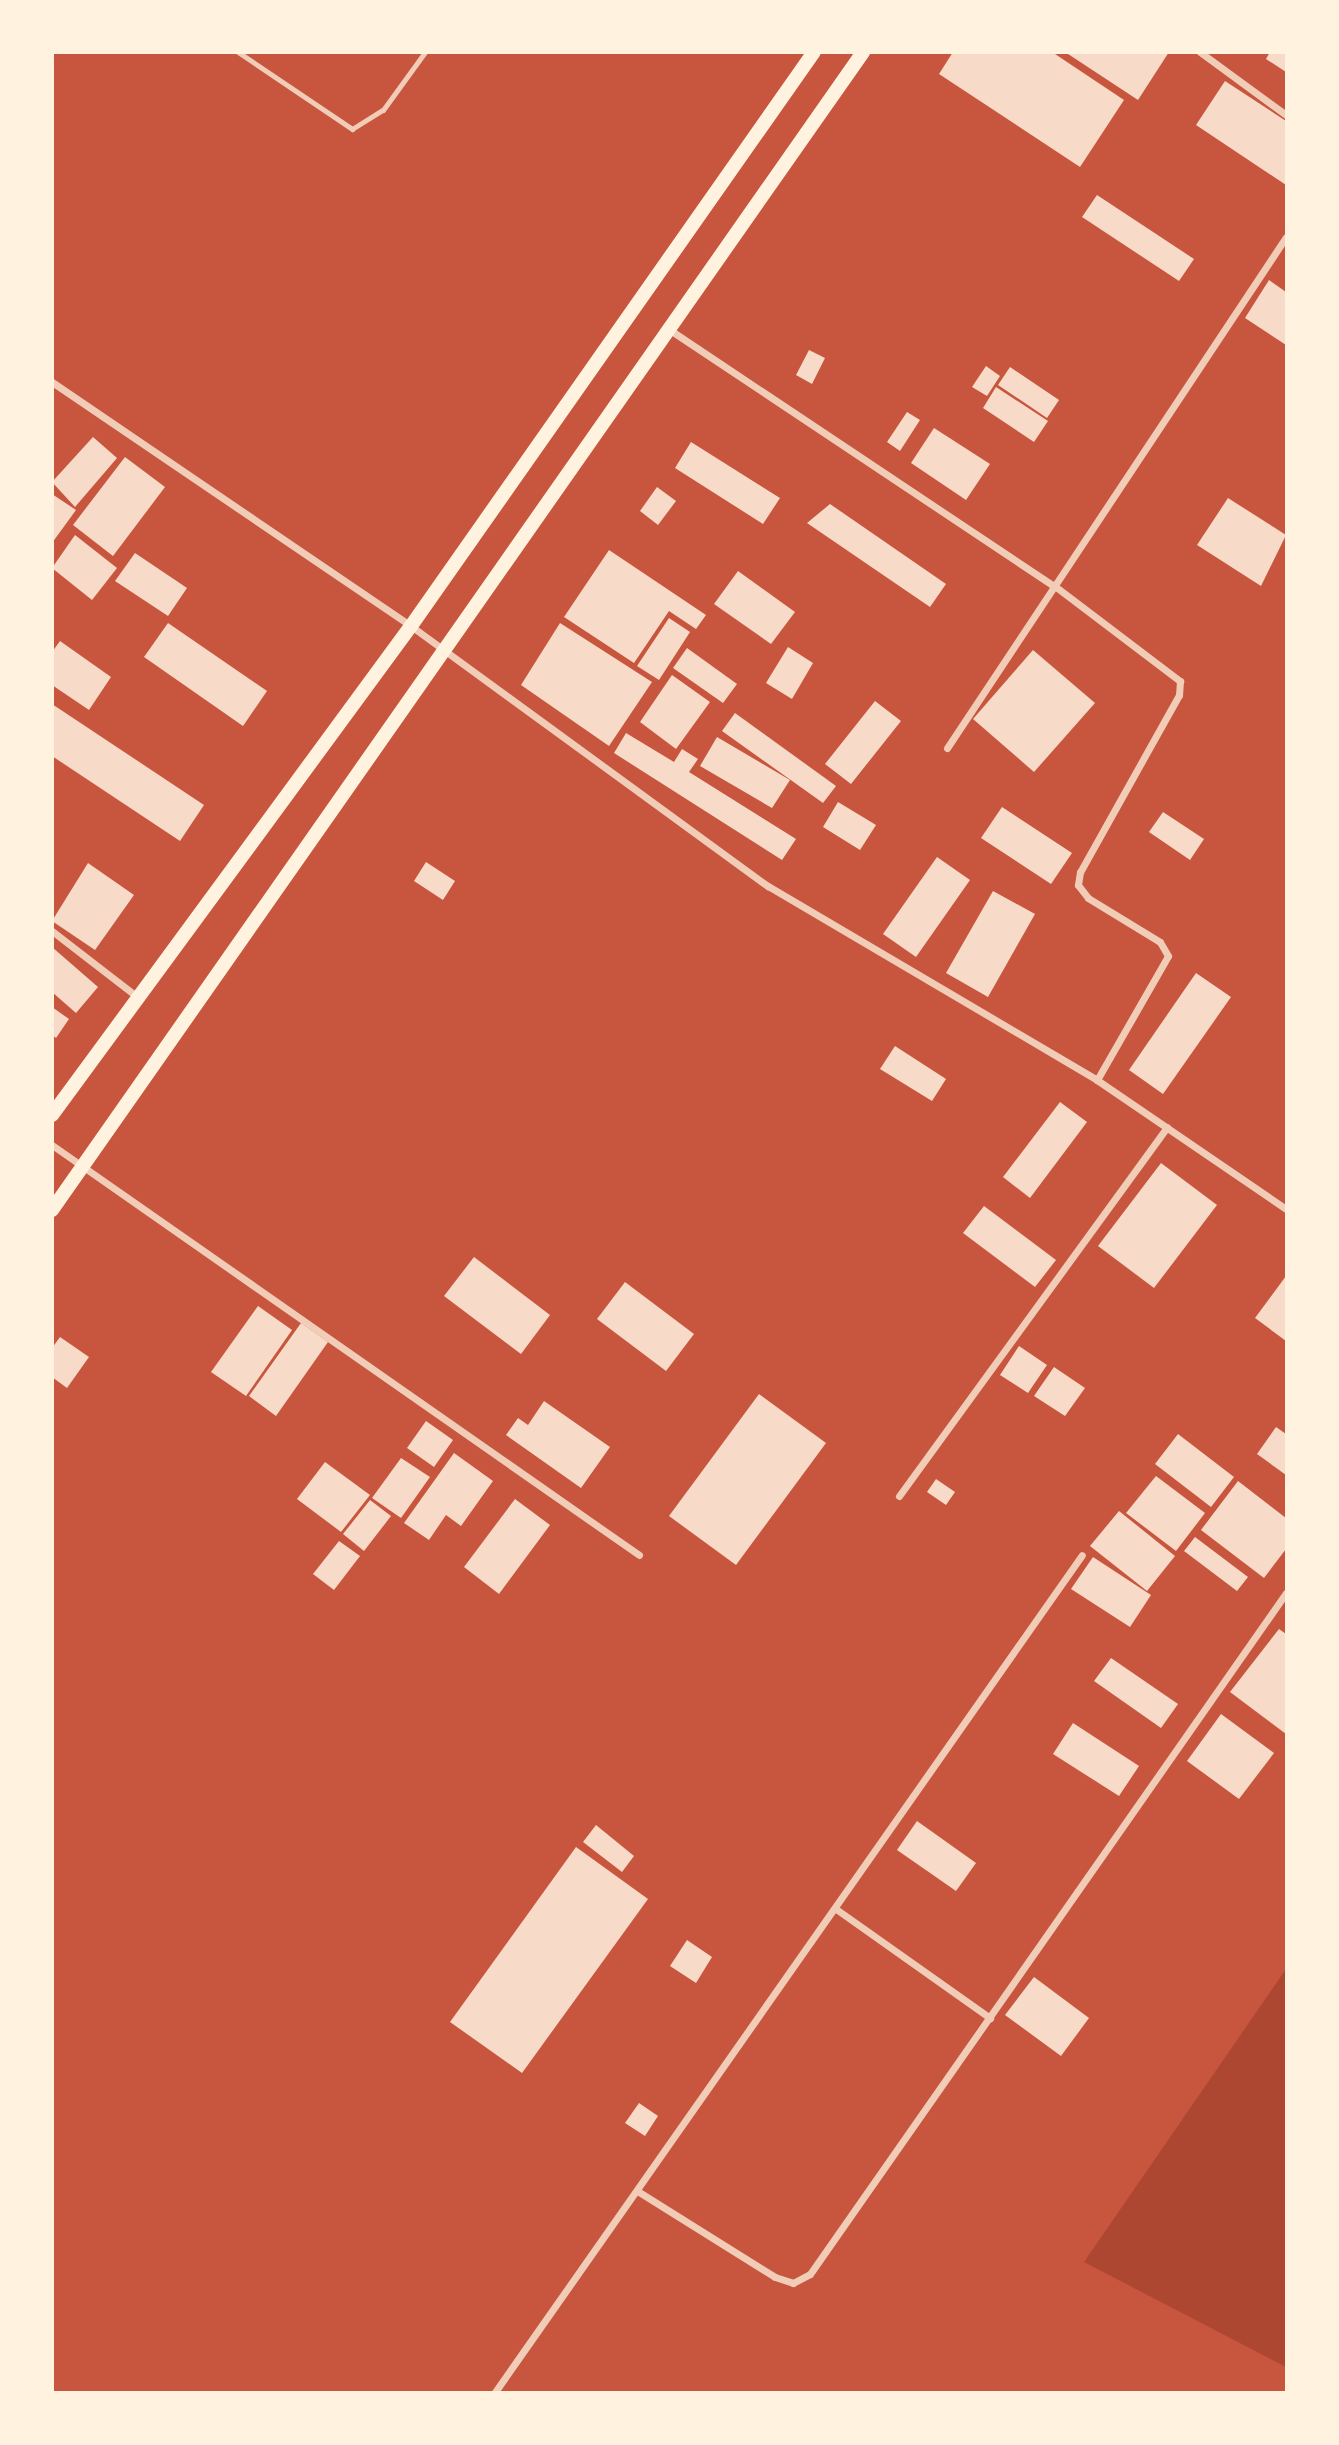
<!DOCTYPE html>
<style>
body{margin:0}
#map{position:relative;width:1339px;height:2445px;overflow:hidden;background:#c8553d;font-family:"Roboto Serif",serif}
div>[style]{position:absolute}
[style*='--x']{left:calc(var(--x)*1px);top:calc(var(--y)*1px);width:calc(var(--w)*1px);rotate:calc(var(--a)*1deg)}
.green>*{inset:0;background:#ae4732}
.building>*{inset:0;background:#f7dbc8}
.service>*{height:5px;margin:-2.5px;padding:0 2.5px;transform-origin:2.5px;border-radius:2.5px;background:#f1ccb7}
.minor>*{height:7px;margin:-3.5px;padding:0 3.5px;transform-origin:3.5px;border-radius:3.5px;background:#f1ccb7}
.secondary>*{height:14px;margin:-7px;padding:0 7px;transform-origin:7px;border-radius:7px;background:#fff3e0}
span{translate:-50% -50%;white-space:nowrap;text-align:center;line-height:1.15;-webkit-text-stroke:6px #fff3e0;paint-order:stroke}
.frame{position:absolute;inset:0;border:54px solid #fff3e0;pointer-events:none}
</style>
<div id="map">
<div class="green">
<i style="clip-path:polygon(1286px 1969px,1286px 2367px,1084px 2262px)"></i>
</div>
<div class="building">
<i style="clip-path:polygon(953px 52px,1052px 52px,1124px 100px,1080px 167px,939px 74px)"></i>
<i style="clip-path:polygon(1065px 52px,1169px 52px,1138px 100px)"></i>
<i style="clip-path:polygon(1270px 52px,1286px 52px,1286px 72px,1266px 59px)"></i>
<i style="clip-path:polygon(1225px 81px,1286px 121px,1286px 185px,1196px 125px)"></i>
<i style="clip-path:polygon(1097px 195px,1194px 259px,1179px 281px,1082px 217px)"></i>
<i style="clip-path:polygon(1269px 280px,1286px 292px,1286px 345px,1245px 318px)"></i>
<i style="clip-path:polygon(809px 350px,825px 358px,812px 384px,796px 375px)"></i>
<i style="clip-path:polygon(986px 366px,1000px 376px,987px 396px,972px 387px)"></i>
<i style="clip-path:polygon(1010px 367px,1059px 400px,1047px 418px,998px 385px)"></i>
<i style="clip-path:polygon(996px 387px,1048px 421px,1034px 442px,983px 408px)"></i>
<i style="clip-path:polygon(907px 412px,920px 420px,900px 451px,887px 442px)"></i>
<i style="clip-path:polygon(934px 428px,990px 464px,966px 500px,911px 463px)"></i>
<i style="clip-path:polygon(93px 437px,117px 458px,75px 507px,52px 482px)"></i>
<i style="clip-path:polygon(691px 442px,780px 498px,763px 524px,675px 468px)"></i>
<i style="clip-path:polygon(125px 457px,165px 487px,113px 556px,73px 525px)"></i>
<i style="clip-path:polygon(657px 487px,676px 501px,658px 525px,640px 511px)"></i>
<i style="clip-path:polygon(52px 494px,76px 510px,52px 543px)"></i>
<i style="clip-path:polygon(1228px 498px,1286px 535px,1261px 586px,1197px 545px)"></i>
<i style="clip-path:polygon(830px 504px,946px 584px,930px 607px,807px 523px)"></i>
<i style="clip-path:polygon(75px 535px,117px 568px,92px 600px,52px 568px)"></i>
<i style="clip-path:polygon(609px 550px,706px 615px,696px 629px,669px 611px,634px 663px,564px 617px)"></i>
<i style="clip-path:polygon(135px 553px,187px 588px,168px 616px,115px 581px)"></i>
<i style="clip-path:polygon(738px 571px,795px 612px,771px 644px,714px 604px)"></i>
<i style="clip-path:polygon(669px 618px,690px 632px,659px 680px,637px 666px)"></i>
<i style="clip-path:polygon(168px 623px,267px 691px,243px 726px,144px 657px)"></i>
<i style="clip-path:polygon(560px 623px,652px 682px,609px 746px,521px 685px)"></i>
<i style="clip-path:polygon(60px 641px,111px 677px,89px 710px,52px 685px,52px 652px)"></i>
<i style="clip-path:polygon(788px 647px,813px 663px,792px 699px,766px 683px)"></i>
<i style="clip-path:polygon(687px 648px,737px 684px,723px 703px,673px 668px)"></i>
<i style="clip-path:polygon(1033px 650px,1095px 703px,1034px 772px,973px 719px)"></i>
<i style="clip-path:polygon(672px 675px,710px 702px,676px 749px,640px 722px)"></i>
<i style="clip-path:polygon(875px 701px,901px 721px,851px 784px,825px 764px)"></i>
<i style="clip-path:polygon(52px 704px,204px 805px,180px 841px,52px 756px)"></i>
<i style="clip-path:polygon(735px 713px,836px 786px,823px 803px,722px 731px)"></i>
<i style="clip-path:polygon(626px 733px,674px 762px,682px 749px,698px 759px,689px 772px,796px 839px,782px 860px,614px 753px)"></i>
<i style="clip-path:polygon(717px 737px,790px 780px,772px 808px,700px 766px)"></i>
<i style="clip-path:polygon(838px 802px,876px 825px,860px 850px,823px 827px)"></i>
<i style="clip-path:polygon(1002px 807px,1072px 853px,1051px 884px,981px 838px)"></i>
<i style="clip-path:polygon(1163px 812px,1204px 839px,1190px 860px,1149px 832px)"></i>
<i style="clip-path:polygon(937px 857px,970px 880px,916px 957px,883px 934px)"></i>
<i style="clip-path:polygon(426px 862px,455px 881px,443px 900px,414px 881px)"></i>
<i style="clip-path:polygon(88px 863px,134px 895px,95px 950px,52px 921px)"></i>
<i style="clip-path:polygon(993px 891px,1035px 914px,988px 997px,946px 973px)"></i>
<i style="clip-path:polygon(52px 947px,98px 987px,76px 1013px,52px 992px)"></i>
<i style="clip-path:polygon(1196px 973px,1231px 997px,1163px 1094px,1129px 1070px)"></i>
<i style="clip-path:polygon(52px 1007px,69px 1019px,56px 1038px,52px 1035px)"></i>
<i style="clip-path:polygon(895px 1046px,946px 1079px,932px 1101px,880px 1069px)"></i>
<i style="clip-path:polygon(1060px 1102px,1087px 1122px,1030px 1198px,1003px 1177px)"></i>
<i style="clip-path:polygon(1161px 1163px,1217px 1205px,1154px 1288px,1098px 1246px)"></i>
<i style="clip-path:polygon(984px 1206px,1056px 1260px,1035px 1287px,963px 1233px)"></i>
<i style="clip-path:polygon(474px 1257px,550px 1315px,521px 1354px,444px 1296px)"></i>
<i style="clip-path:polygon(1286px 1276px,1286px 1341px,1255px 1318px)"></i>
<i style="clip-path:polygon(625px 1282px,694px 1334px,666px 1371px,597px 1319px)"></i>
<i style="clip-path:polygon(258px 1306px,292px 1330px,246px 1396px,211px 1372px)"></i>
<i style="clip-path:polygon(301px 1323px,328px 1342px,276px 1416px,249px 1396px)"></i>
<i style="clip-path:polygon(60px 1337px,89px 1357px,67px 1388px,52px 1377px,52px 1348px)"></i>
<i style="clip-path:polygon(1019px 1346px,1047px 1365px,1028px 1393px,1000px 1375px)"></i>
<i style="clip-path:polygon(1054px 1367px,1085px 1388px,1065px 1416px,1034px 1396px)"></i>
<i style="clip-path:polygon(759px 1394px,826px 1443px,736px 1565px,669px 1516px)"></i>
<i style="clip-path:polygon(544px 1401px,610px 1447px,581px 1488px,506px 1435px,518px 1418px,528px 1425px)"></i>
<i style="clip-path:polygon(426px 1421px,453px 1440px,434px 1467px,407px 1448px)"></i>
<i style="clip-path:polygon(1276px 1427px,1286px 1434px,1286px 1475px,1257px 1454px)"></i>
<i style="clip-path:polygon(1178px 1434px,1234px 1477px,1211px 1507px,1155px 1464px)"></i>
<i style="clip-path:polygon(454px 1453px,493px 1481px,461px 1526px,446px 1515px,429px 1540px,404px 1523px)"></i>
<i style="clip-path:polygon(401px 1458px,430px 1477px,401px 1518px,372px 1498px)"></i>
<i style="clip-path:polygon(325px 1462px,370px 1495px,341px 1532px,297px 1499px)"></i>
<i style="clip-path:polygon(1156px 1476px,1205px 1513px,1176px 1551px,1126px 1513px)"></i>
<i style="clip-path:polygon(936px 1479px,955px 1492px,946px 1505px,927px 1492px)"></i>
<i style="clip-path:polygon(1238px 1481px,1286px 1518px,1286px 1549px,1264px 1578px,1201px 1530px)"></i>
<i style="clip-path:polygon(515px 1499px,550px 1525px,499px 1594px,464px 1567px)"></i>
<i style="clip-path:polygon(370px 1500px,391px 1516px,364px 1551px,343px 1534px)"></i>
<i style="clip-path:polygon(1119px 1511px,1175px 1556px,1147px 1591px,1090px 1546px)"></i>
<i style="clip-path:polygon(1195px 1537px,1248px 1577px,1237px 1591px,1184px 1551px)"></i>
<i style="clip-path:polygon(339px 1541px,360px 1556px,334px 1590px,313px 1574px)"></i>
<i style="clip-path:polygon(1093px 1557px,1151px 1595px,1130px 1627px,1071px 1589px)"></i>
<i style="clip-path:polygon(1279px 1629px,1286px 1634px,1286px 1734px,1230px 1692px)"></i>
<i style="clip-path:polygon(1111px 1658px,1178px 1704px,1161px 1728px,1094px 1681px)"></i>
<i style="clip-path:polygon(1221px 1714px,1274px 1753px,1239px 1799px,1187px 1761px)"></i>
<i style="clip-path:polygon(1073px 1723px,1139px 1766px,1119px 1796px,1053px 1754px)"></i>
<i style="clip-path:polygon(917px 1821px,976px 1863px,956px 1891px,897px 1850px)"></i>
<i style="clip-path:polygon(596px 1825px,634px 1856px,622px 1872px,583px 1842px)"></i>
<i style="clip-path:polygon(576px 1847px,648px 1899px,522px 2073px,450px 2022px)"></i>
<i style="clip-path:polygon(687px 1940px,712px 1957px,696px 1983px,670px 1966px)"></i>
<i style="clip-path:polygon(1034px 1977px,1089px 2018px,1061px 2056px,1005px 2015px)"></i>
<i style="clip-path:polygon(639px 2103px,658px 2116px,645px 2136px,625px 2123px)"></i>
</div>
<div class="service">
<i style="--x:238;--y:52;--w:138;--a:34"></i>
<i style="--x:352;--y:129;--w:36;--a:-32"></i>
<i style="--x:383;--y:110;--w:72;--a:-54.1"></i>
</div>
<div class="minor">
<i style="--x:1200;--y:52;--w:107;--a:36.2"></i>
<i style="--x:673;--y:332;--w:460;--a:33.7"></i>
<i style="--x:1056;--y:587;--w:156;--a:37.2"></i>
<i style="--x:1180;--y:681;--w:14;--a:94"></i>
<i style="--x:1179;--y:695;--w:203;--a:119.2"></i>
<i style="--x:1080;--y:872;--w:13;--a:99"></i>
<i style="--x:1078;--y:885;--w:16;--a:52"></i>
<i style="--x:1088;--y:898;--w:84;--a:31.4"></i>
<i style="--x:1160;--y:942;--w:16;--a:60"></i>
<i style="--x:1168;--y:956;--w:143;--a:119.8"></i>
<i style="--x:52;--y:382;--w:434;--a:34.2"></i>
<i style="--x:411;--y:626;--w:442;--a:36.1"></i>
<i style="--x:768;--y:886;--w:382;--a:30.5"></i>
<i style="--x:1097;--y:1080;--w:229;--a:34.3"></i>
<i style="--x:947;--y:748;--w:613;--a:-56.44"></i>
<i style="--x:52;--y:931;--w:106;--a:37.7"></i>
<i style="--x:52;--y:1145;--w:716;--a:34.93"></i>
<i style="--x:899;--y:1496;--w:456;--a:-54"></i>
<i style="--x:836;--y:1909;--w:189;--a:35.3"></i>
<i style="--x:639;--y:2192;--w:160;--a:32"></i>
<i style="--x:775;--y:2277;--w:19;--a:18"></i>
<i style="--x:793;--y:2283;--w:19;--a:-28"></i>
<i style="--x:810;--y:2274;--w:831;--a:-55.05"></i>
<i style="--x:495;--y:2392;--w:1022;--a:-54.96"></i>
</div>
<div class="secondary">
<i style="--x:52;--y:1115;--w:607;--a:-53.72"></i>
<i style="--x:411;--y:626;--w:701;--a:-54.93"></i>
<i style="--x:52;--y:1210;--w:1414;--a:-54.99"></i>
</div>
<div class="frame"></div>
</div>
